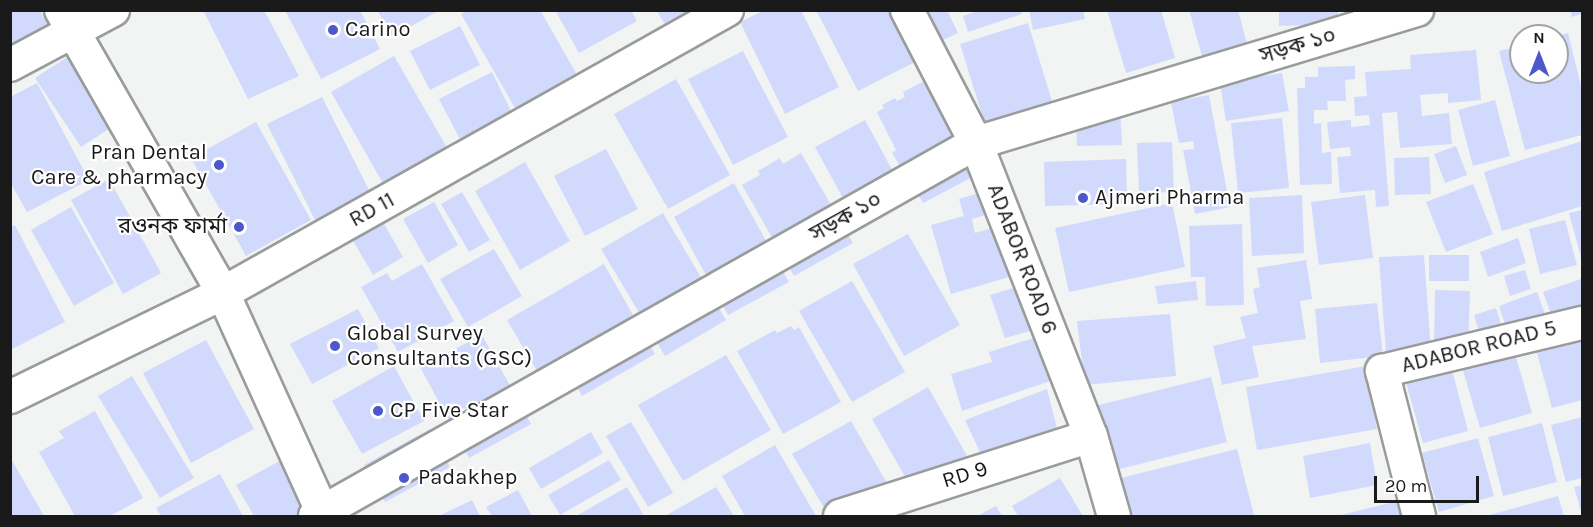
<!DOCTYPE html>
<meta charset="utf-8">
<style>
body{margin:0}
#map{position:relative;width:1593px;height:527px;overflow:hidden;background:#f1f4f2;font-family:Karla,"Noto Sans Bengali",sans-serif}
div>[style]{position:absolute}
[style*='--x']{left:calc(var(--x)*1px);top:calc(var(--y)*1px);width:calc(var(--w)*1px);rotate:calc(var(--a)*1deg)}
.building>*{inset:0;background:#d1dafc}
.roads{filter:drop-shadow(2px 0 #999c9a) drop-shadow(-2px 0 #999c9a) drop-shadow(0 2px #999c9a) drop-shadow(0 -2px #999c9a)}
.street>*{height:32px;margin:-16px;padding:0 16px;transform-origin:16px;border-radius:16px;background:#fff}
.dots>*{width:16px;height:16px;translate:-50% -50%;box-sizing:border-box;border:3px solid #fff;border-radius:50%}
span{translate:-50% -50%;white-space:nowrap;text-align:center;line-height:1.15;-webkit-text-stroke:4.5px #fff;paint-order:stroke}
.poi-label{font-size:22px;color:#191a19}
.left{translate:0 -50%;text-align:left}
.right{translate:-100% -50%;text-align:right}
.street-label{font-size:22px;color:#191a19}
.frame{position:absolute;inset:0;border:12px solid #191a19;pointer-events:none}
.north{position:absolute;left:1509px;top:24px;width:60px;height:60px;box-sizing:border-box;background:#fff;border:2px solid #a3a3a3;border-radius:50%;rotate:0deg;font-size:16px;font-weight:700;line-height:24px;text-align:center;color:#191a19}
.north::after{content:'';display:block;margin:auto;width:21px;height:27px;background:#4c57cc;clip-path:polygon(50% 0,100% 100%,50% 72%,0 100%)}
.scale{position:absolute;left:1374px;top:476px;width:105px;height:27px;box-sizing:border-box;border:3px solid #191a19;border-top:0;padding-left:8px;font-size:18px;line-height:21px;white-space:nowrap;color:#191a19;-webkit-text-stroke:4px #fff;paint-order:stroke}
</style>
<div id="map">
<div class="building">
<i style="clip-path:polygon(10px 10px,40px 10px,49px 27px,10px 47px)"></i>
<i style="clip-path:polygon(203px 10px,264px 10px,299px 76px,248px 99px)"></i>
<i style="clip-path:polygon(285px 10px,360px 10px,380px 49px,321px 79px)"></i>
<i style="clip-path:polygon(377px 10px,440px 10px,392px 37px)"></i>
<i style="clip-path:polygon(467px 10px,540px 10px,580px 80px,519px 115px,461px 14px)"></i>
<i style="clip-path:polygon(555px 10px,631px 10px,637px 21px,579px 53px)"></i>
<i style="clip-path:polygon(656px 10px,692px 10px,666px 26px)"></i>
<i style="clip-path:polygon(765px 10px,801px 10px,839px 87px,785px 114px,740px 22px)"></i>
<i style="clip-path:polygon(816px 10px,890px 10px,917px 61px,858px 91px)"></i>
<i style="clip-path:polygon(922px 10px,947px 10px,958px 33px,937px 43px)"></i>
<i style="clip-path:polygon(980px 10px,1020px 10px,1022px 14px,968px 32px,963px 16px)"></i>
<i style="clip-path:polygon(1029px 10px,1083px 10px,1085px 19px,1033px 30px)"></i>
<i style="clip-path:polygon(1107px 10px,1161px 10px,1175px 58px,1126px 73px)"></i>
<i style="clip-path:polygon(1189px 10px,1238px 10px,1251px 58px,1206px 70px)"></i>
<i style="clip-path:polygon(1279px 10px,1338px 10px,1339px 24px,1279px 26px)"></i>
<i style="clip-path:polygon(1570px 10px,1582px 10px,1582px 14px,1572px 17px)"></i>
<i style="clip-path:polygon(1028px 23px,1056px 114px,988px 134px,960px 44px)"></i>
<i style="clip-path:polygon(460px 26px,480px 65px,430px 90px,410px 51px)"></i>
<i style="clip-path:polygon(1568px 33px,1582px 90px,1582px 135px,1525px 150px,1499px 51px,1521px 46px,1521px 72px,1557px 72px,1557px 36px)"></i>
<i style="clip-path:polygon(1476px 50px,1481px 100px,1448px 103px,1448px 93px,1420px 95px,1422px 116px,1449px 113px,1452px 144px,1400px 148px,1397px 112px,1382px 113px,1389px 206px,1376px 207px,1375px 190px,1340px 193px,1337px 157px,1351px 156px,1350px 147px,1330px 149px,1327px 122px,1351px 120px,1351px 127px,1370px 125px,1369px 115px,1355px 116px,1354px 97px,1367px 96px,1365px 72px,1411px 69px,1410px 55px)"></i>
<i style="clip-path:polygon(743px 51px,788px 137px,733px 165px,688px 79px)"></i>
<i style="clip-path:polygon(72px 54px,118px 123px,81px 147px,35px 78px)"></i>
<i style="clip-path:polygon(394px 56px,453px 158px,389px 194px,331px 92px)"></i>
<i style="clip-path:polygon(1355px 66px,1355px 79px,1345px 80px,1346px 101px,1327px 101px,1328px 110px,1314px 110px,1314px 124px,1321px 123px,1322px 153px,1331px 152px,1332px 184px,1300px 185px,1297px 88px,1305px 88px,1305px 77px,1318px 77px,1318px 67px)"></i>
<i style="clip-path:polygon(492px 72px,516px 121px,464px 147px,439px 99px)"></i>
<i style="clip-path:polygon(1282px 73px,1289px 111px,1226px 121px,1220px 83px)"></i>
<i style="clip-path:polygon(934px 76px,984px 171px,923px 203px,892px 153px,896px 150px,877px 112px,884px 108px,882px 105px,895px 98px,897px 101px,905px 97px,903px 92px)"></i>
<i style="clip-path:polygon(676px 79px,730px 175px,668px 209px,614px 114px)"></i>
<i style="clip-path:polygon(37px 83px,89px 180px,27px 212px,10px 182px,10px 97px)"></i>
<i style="clip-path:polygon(1209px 95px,1230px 207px,1195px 214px,1183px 150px,1194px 149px,1193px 141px,1179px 143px,1171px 102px)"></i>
<i style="clip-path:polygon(322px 97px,371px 194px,316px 222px,267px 124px)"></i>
<i style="clip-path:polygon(1495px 100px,1510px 156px,1473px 166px,1458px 110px)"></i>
<i style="clip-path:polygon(1120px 109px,1122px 145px,1077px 146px,1076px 110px)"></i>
<i style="clip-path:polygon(1282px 118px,1289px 188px,1238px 193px,1231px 123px)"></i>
<i style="clip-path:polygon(865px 120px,907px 197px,857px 224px,815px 147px)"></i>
<i style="clip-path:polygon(256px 122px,311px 220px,246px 256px,191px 158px)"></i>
<i style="clip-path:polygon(1582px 141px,1582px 206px,1502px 231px,1484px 172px)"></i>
<i style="clip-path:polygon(1172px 142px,1174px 192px,1139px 193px,1137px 143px)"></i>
<i style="clip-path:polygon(1456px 146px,1467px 175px,1445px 183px,1434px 154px)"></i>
<i style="clip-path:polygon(606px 149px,638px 209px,585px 236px,554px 176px)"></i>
<i style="clip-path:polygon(801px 153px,853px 243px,794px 276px,742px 185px,760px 175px,758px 171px,780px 158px,783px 164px)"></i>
<i style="clip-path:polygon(1429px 157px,1431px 194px,1395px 195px,1394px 158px)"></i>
<i style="clip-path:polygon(1126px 159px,1127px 204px,1045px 206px,1044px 162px)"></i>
<i style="clip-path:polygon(525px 162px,570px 241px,520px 270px,475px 191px)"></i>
<i style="clip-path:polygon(109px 179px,161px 273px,123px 294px,71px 200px)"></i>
<i style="clip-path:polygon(734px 183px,789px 282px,728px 315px,674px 217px)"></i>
<i style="clip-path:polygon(1473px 184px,1493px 234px,1446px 252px,1426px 202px)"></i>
<i style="clip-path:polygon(989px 190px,995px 212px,972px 219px,975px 233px,999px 226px,1013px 276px,951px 294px,931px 225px,964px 216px,959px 199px)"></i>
<i style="clip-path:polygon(462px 192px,490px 240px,469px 252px,441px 204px)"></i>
<i style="clip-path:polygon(1302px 195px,1304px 253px,1252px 256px,1249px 198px)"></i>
<i style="clip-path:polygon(1365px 195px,1373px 258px,1319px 265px,1311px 202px)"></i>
<i style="clip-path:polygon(434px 202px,458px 245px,428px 263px,403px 219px)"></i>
<i style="clip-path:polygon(1172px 203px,1185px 267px,1069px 292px,1055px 228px)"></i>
<i style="clip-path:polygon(71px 207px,114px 283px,74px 306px,31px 230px)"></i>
<i style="clip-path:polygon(1582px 210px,1582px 261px,1569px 213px)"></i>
<i style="clip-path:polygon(663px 213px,726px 320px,665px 356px,601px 249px)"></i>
<i style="clip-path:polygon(379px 215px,403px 257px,373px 275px,348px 232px)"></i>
<i style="clip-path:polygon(1565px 220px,1577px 265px,1540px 274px,1529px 229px)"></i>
<i style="clip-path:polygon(1242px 224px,1244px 305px,1206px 306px,1205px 277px,1191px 277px,1189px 226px)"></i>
<i style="clip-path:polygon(15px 225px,65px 322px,10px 350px,10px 227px)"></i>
<i style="clip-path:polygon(908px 234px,960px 325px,904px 356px,853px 264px)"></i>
<i style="clip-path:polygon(1518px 238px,1526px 263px,1488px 277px,1480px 252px)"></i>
<i style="clip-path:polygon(494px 249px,522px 296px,468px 327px,440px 279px)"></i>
<i style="clip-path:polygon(1424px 255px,1431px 351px,1386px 354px,1379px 257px)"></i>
<i style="clip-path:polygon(1429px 255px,1469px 255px,1469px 281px,1429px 281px)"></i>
<i style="clip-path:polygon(1306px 260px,1312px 299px,1300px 301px,1306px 339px,1252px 346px,1259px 377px,1222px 385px,1213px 346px,1246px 338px,1240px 317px,1258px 313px,1253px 289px,1260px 287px,1257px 268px)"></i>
<i style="clip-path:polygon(422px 264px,454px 321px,398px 352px,361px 287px,387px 273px,392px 281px)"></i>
<i style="clip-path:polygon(604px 264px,655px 354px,582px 396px,567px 369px,544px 383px,507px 320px)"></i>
<i style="clip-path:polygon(1525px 270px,1531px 289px,1510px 296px,1504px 276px)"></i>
<i style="clip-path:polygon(1581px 279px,1582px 306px,1552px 317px,1543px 292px)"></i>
<i style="clip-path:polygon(852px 281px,905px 372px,852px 402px,799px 311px)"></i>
<i style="clip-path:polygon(1196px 281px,1198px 300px,1158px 304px,1155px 286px)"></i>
<i style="clip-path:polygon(1023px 285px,1037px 329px,1005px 338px,990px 295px)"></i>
<i style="clip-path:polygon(1435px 290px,1470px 291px,1468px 349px,1434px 348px)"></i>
<i style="clip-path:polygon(1537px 292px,1546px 317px,1507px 330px,1499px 306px)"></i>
<i style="clip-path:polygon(1377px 303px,1383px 356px,1320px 363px,1315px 309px)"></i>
<i style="clip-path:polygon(1496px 308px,1502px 328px,1480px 335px,1474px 315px)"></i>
<i style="clip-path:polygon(358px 309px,379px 348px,312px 384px,290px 344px)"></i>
<i style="clip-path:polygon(1170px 314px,1176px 376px,1085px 385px,1077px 321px)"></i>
<i style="clip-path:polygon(791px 326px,794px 330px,799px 327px,841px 402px,783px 434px,737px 351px,775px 330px,777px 333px)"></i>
<i style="clip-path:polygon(1582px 333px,1582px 400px,1552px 408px,1535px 346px)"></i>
<i style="clip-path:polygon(482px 335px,531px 424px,469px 458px,420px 367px)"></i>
<i style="clip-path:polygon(1037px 337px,1053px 380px,962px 411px,951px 374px,992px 362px,989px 352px)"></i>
<i style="clip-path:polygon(206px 340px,254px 429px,191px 463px,143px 373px)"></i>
<i style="clip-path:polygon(1514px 350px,1532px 413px,1480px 428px,1461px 364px)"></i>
<i style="clip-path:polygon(726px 355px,771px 430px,683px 481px,638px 405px)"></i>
<i style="clip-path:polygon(394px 366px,424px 421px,362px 454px,332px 401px)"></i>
<i style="clip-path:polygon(1366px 366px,1377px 429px,1257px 450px,1246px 387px)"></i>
<i style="clip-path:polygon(1451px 366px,1468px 431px,1423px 443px,1405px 379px)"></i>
<i style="clip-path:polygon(132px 376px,194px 478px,160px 498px,98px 396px)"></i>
<i style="clip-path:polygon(1211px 377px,1227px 442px,1112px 471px,1095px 406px)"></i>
<i style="clip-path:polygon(928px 387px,979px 477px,923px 508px,872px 419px)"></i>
<i style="clip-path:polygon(1047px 389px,1058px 432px,986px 465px,965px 420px)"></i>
<i style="clip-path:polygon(95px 411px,143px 498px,110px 516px,75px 516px,39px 452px,64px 438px,59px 431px)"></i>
<i style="clip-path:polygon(1582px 417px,1582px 478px,1566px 482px,1551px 425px)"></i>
<i style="clip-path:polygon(851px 421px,906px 516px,829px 516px,792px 454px)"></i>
<i style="clip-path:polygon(631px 422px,673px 493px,648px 507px,606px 436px)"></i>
<i style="clip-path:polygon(1542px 423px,1557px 482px,1503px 496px,1488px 437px)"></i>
<i style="clip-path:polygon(430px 429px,450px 467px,385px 502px,364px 465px)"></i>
<i style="clip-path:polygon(591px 432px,603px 453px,541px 489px,529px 468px)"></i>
<i style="clip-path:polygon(1478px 438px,1494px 496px,1439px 512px,1422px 453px)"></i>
<i style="clip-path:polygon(1370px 443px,1377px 485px,1310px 498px,1303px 456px)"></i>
<i style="clip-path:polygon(775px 445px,816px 516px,745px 516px,722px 476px)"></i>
<i style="clip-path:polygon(305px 447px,342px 516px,254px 516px,236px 485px)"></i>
<i style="clip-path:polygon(1237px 449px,1254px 515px,1131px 516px,1121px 478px)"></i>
<i style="clip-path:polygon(10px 457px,44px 516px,10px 516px)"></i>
<i style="clip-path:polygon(609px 460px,621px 480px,560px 515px,548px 495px)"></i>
<i style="clip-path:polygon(220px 474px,243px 516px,161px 516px,156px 508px)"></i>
<i style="clip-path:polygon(1060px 478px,1083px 516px,1018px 516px,1012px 506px)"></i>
<i style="clip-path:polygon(1582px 485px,1582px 515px,1574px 487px)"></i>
<i style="clip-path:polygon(627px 487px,643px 514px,639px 516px,576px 516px)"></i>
<i style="clip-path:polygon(716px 487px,734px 516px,665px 516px)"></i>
<i style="clip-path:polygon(518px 490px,532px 516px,492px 516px,486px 507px)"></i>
<i style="clip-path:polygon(1558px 496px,1564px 516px,1486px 516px)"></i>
<i style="clip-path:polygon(472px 500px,480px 516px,439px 516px)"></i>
<i style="clip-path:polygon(1398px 501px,1402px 516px,1337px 516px)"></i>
<i style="clip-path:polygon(996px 506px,1002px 516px,977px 516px)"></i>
</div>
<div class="roads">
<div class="street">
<i style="--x:61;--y:10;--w:326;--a:60.2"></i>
<i style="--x:223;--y:293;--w:245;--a:65.6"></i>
<i style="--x:907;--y:10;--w:150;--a:62.6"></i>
<i style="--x:976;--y:143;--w:315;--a:68.6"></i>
<i style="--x:1091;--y:436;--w:83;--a:74"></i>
<i style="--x:10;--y:65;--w:117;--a:-28.1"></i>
<i style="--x:10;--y:397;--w:237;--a:-26"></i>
<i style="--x:223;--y:293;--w:578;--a:-29.31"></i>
<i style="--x:315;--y:516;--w:759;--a:-29.44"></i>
<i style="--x:976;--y:143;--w:461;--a:-16.8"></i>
<i style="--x:840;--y:516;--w:263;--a:-17.7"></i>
<i style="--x:1419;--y:516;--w:150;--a:-104.3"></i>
<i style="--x:1382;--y:371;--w:206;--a:-13.5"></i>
</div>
</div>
<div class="dots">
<i style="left:333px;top:30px;background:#4c57cc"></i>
<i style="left:219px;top:165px;background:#4c57cc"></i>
<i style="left:1083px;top:198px;background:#4c57cc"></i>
<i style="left:239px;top:227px;background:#4c57cc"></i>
<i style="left:335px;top:346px;background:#4c57cc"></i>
<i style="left:378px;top:411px;background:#4c57cc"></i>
<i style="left:404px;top:478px;background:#4c57cc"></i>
</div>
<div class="poi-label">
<span class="left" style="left:345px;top:30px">Carino</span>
<span class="right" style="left:207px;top:165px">Pran Dental<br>Care &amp; pharmacy</span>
<span class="left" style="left:1095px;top:198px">Ajmeri Pharma</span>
<span class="right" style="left:227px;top:227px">রওনক ফার্মা</span>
<span class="left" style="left:347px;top:346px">Global Survey<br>Consultants (GSC)</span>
<span class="left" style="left:390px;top:411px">CP Five Star</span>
<span class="left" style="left:418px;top:478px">Padakhep</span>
</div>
<div class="street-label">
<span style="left:1298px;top:46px;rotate:-16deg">সড়ক ১০</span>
<span style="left:372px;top:210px;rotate:-29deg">RD 11</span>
<span style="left:846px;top:217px;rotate:-29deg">সড়ক ১০</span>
<span style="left:1022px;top:259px;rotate:69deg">ADABOR ROAD 6</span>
<span style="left:1479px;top:347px;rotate:-14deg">ADABOR ROAD 5</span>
<span style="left:965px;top:475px;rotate:-17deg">RD 9</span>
</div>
<div class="frame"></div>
<div class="north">N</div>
<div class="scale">20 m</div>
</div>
